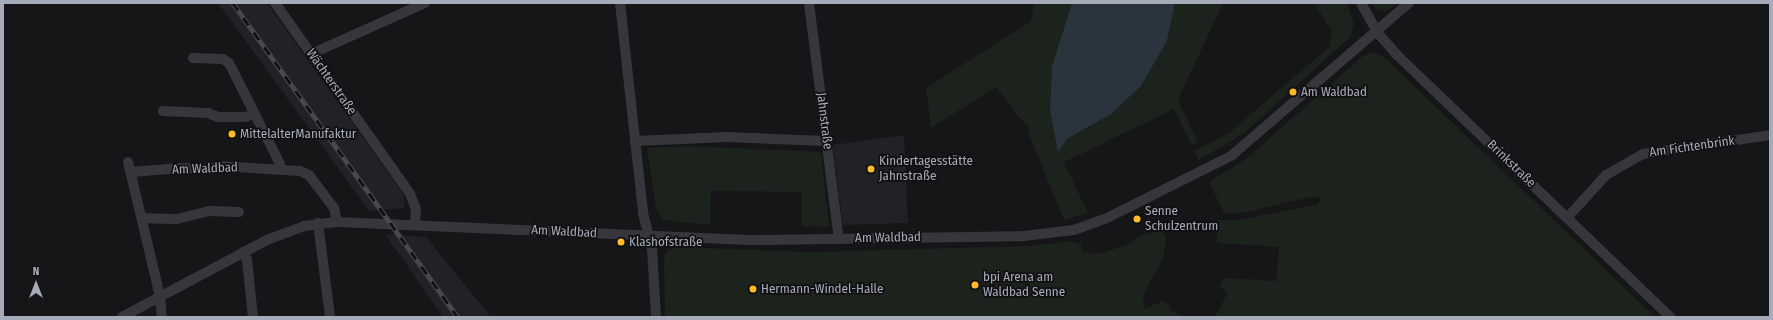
<!DOCTYPE html>
<meta charset="utf-8">
<style>
body{margin:0}
#map{position:relative;width:1773px;height:320px;overflow:hidden;background:#161518;font-family:"Fira Sans Condensed",sans-serif}
div>[style]{position:absolute}
[style*='--x']{left:calc(var(--x)*1px);top:calc(var(--y)*1px);width:calc(var(--w)*1px);rotate:calc(var(--a)*1deg)}
.built>*{inset:0;background:#222125}
.green>*{inset:0;background:#1b231c}
.water>*{inset:0;background:#2a343d}
.street>*{height:10px;margin:-5px;padding:0 5px;transform-origin:5px;border-radius:5px;background:#36373d}
.rail>*{height:4.5px;margin-top:-2.25px;transform-origin:0;background:repeating-linear-gradient(90deg,#111013 0 9px,#494b52 0 18px);box-sizing:border-box;border-block:1px solid #494b52}
.dots>*{width:11px;height:11px;translate:-50% -50%;box-sizing:border-box;border:2px solid #111013;border-radius:50%}
span{translate:-50% -50%;white-space:nowrap;text-align:center;line-height:1.15;-webkit-text-stroke:3.5px #111013;paint-order:stroke}
.street-label{font-size:13px;color:#a6abb9}
.poi-label{font-size:13px;color:#a6abb9}
.left{translate:0 -50%;text-align:left}
.frame{position:absolute;inset:0;border:4px solid #a6abb9;pointer-events:none}
.north{position:absolute;left:16px;top:264px;width:40px;height:40px;-webkit-text-stroke:3px #111013;paint-order:stroke;rotate:0deg;font-size:11px;font-weight:700;line-height:16px;text-align:center;color:#a6abb9}
.north::after{content:'';display:block;margin:auto;width:14px;height:18px;background:#a6abb9;clip-path:polygon(50% 0,100% 100%,50% 72%,0 100%)}
</style>
<div id="map">
<div class="built">
<i style="clip-path:polygon(218px 3px,267px 3px,404px 195px,404px 208px,369px 211px)"></i>
<i style="clip-path:polygon(904px 135px,908px 223px,843px 225px,833px 145px)"></i>
<i style="clip-path:polygon(385px 234px,426px 237px,491px 317px,443px 317px)"></i>
</div>
<div class="green">
<i style="clip-path:polygon(1034px 3px,1072px 3px,1052px 66px,1050px 111px,1058px 151px,1067px 139px,1111px 114px,1141px 86px,1167px 41px,1175px 3px,1223px 3px,1178px 100px,1198px 142px,1192px 145px,1174px 109px,1064px 162px,1088px 213px,1064px 220px,1029px 135px,1028px 126px,1023px 122px,996px 87px,931px 128px,926px 88px,1031px 21px)"></i>
<i style="clip-path:polygon(1314px 3px,1347px 3px,1354px 24px,1350px 37px,1243px 134px,1199px 160px,1194px 151px,1229px 133px,1329px 47px,1332px 31px)"></i>
<i style="clip-path:polygon(1370px 3px,1399px 3px,1385px 11px,1378px 10px)"></i>
<i style="clip-path:polygon(1374px 52px,1385px 58px,1655px 317px,1215px 317px,1226px 296px,1227px 293px,1220px 287px,1224px 278px,1276px 281px,1279px 247px,1217px 243px,1217px 220px,1240px 220px,1318px 204px,1320px 198px,1311px 197px,1241px 213px,1224px 213px,1209px 182px,1246px 159px,1363px 56px)"></i>
<i style="clip-path:polygon(687px 146px,821px 152px,829px 227px,802px 226px,802px 192px,711px 191px,710px 225px,662px 220px,656px 208px,647px 148px)"></i>
<i style="clip-path:polygon(1162px 231px,1167px 239px,1162px 260px,1143px 296px,1145px 309px,1162px 301px,1170px 305px,1170px 310px,1183px 317px,665px 317px,664px 256px,668px 250px,677px 247px,811px 252px,1031px 246px,1071px 241px,1081px 244px,1082px 252px,1099px 254px,1129px 244px,1139px 236px)"></i>
</div>
<div class="water">
<i style="clip-path:polygon(1072px 3px,1175px 3px,1167px 41px,1141px 86px,1111px 114px,1067px 139px,1058px 152px,1050px 111px,1052px 66px)"></i>
</div>
<div class="street">
<i style="--x:275;--y:3;--w:234;--a:54.7"></i>
<i style="--x:410;--y:194;--w:16;--a:68"></i>
<i style="--x:416;--y:209;--w:15;--a:94"></i>
<i style="--x:620;--y:3;--w:211;--a:83.7"></i>
<i style="--x:643;--y:213;--w:36;--a:76"></i>
<i style="--x:652;--y:248;--w:69;--a:86.7"></i>
<i style="--x:809;--y:3;--w:238;--a:82.8"></i>
<i style="--x:1361;--y:3;--w:33;--a:61"></i>
<i style="--x:1377;--y:32;--w:29;--a:49"></i>
<i style="--x:1396;--y:54;--w:380;--a:43.8"></i>
<i style="--x:311;--y:54;--w:125;--a:-24.1"></i>
<i style="--x:193;--y:58;--w:30;--a:2"></i>
<i style="--x:223;--y:59;--w:7;--a:34"></i>
<i style="--x:229;--y:63;--w:113;--a:63.2"></i>
<i style="--x:280;--y:164;--w:5;--a:90"></i>
<i style="--x:163;--y:111;--w:45;--a:2.5"></i>
<i style="--x:208;--y:113;--w:11;--a:22"></i>
<i style="--x:218;--y:117;--w:27;--a:0"></i>
<i style="--x:245;--y:117;--w:10;--a:-17"></i>
<i style="--x:635;--y:141;--w:92;--a:-2.5"></i>
<i style="--x:727;--y:137;--w:100;--a:2.3"></i>
<i style="--x:128;--y:162;--w:138;--a:76.6"></i>
<i style="--x:160;--y:296;--w:21;--a:85"></i>
<i style="--x:131;--y:172;--w:50;--a:-4.6"></i>
<i style="--x:181;--y:168;--w:28;--a:2"></i>
<i style="--x:209;--y:169;--w:10;--a:-17"></i>
<i style="--x:219;--y:166;--w:81;--a:3.5"></i>
<i style="--x:300;--y:171;--w:10;--a:24"></i>
<i style="--x:309;--y:175;--w:41;--a:52.9"></i>
<i style="--x:334;--y:208;--w:14;--a:78"></i>
<i style="--x:142;--y:218;--w:35;--a:2"></i>
<i style="--x:177;--y:219;--w:33;--a:-14"></i>
<i style="--x:209;--y:211;--w:30;--a:2"></i>
<i style="--x:1567;--y:218;--w:58;--a:-47.8"></i>
<i style="--x:1606;--y:175;--w:43;--a:-29.6"></i>
<i style="--x:1643;--y:154;--w:128;--a:-8.5"></i>
<i style="--x:318;--y:223;--w:95;--a:82.7"></i>
<i style="--x:243;--y:252;--w:9;--a:63"></i>
<i style="--x:247;--y:260;--w:57;--a:84"></i>
<i style="--x:122;--y:317;--w:166;--a:-28"></i>
<i style="--x:269;--y:239;--w:37;--a:-20"></i>
<i style="--x:304;--y:226;--w:33;--a:-7"></i>
<i style="--x:337;--y:222;--w:417;--a:2.5"></i>
<i style="--x:754;--y:240;--w:270;--a:-0.8"></i>
<i style="--x:1024;--y:236;--w:50;--a:-6.8"></i>
<i style="--x:1074;--y:230;--w:37;--a:-20"></i>
<i style="--x:1109;--y:217;--w:136;--a:-26.6"></i>
<i style="--x:1231;--y:156;--w:235;--a:-40.7"></i>
</div>
<div class="rail">
<i style="--x:233;--y:3;--w:386;--a:54.4"></i>
</div>
<div class="dots">
<i style="left:1293px;top:92px;background:#ffbc26"></i>
<i style="left:232px;top:134px;background:#ffbc26"></i>
<i style="left:871px;top:169px;background:#ffbc26"></i>
<i style="left:1137px;top:219px;background:#ffbc26"></i>
<i style="left:621px;top:242px;background:#ffbc26"></i>
<i style="left:975px;top:285px;background:#ffbc26"></i>
<i style="left:753px;top:289px;background:#ffbc26"></i>
</div>
<div class="street-label">
<span style="left:331px;top:82px;rotate:55deg">Wächterstraße</span>
<span style="left:824px;top:121px;rotate:83deg">Jahnstraße</span>
<span style="left:1692px;top:147px;rotate:-8deg">Am Fichtenbrink</span>
<span style="left:1511px;top:164px;rotate:44deg">Brinkstraße</span>
<span style="left:205px;top:169px;rotate:-2deg">Am Waldbad</span>
<span style="left:564px;top:232px;rotate:3deg">Am Waldbad</span>
<span style="left:888px;top:238px;rotate:-1deg">Am Waldbad</span>
</div>
<div class="poi-label">
<span class="left" style="left:1301px;top:92px">Am Waldbad</span>
<span class="left" style="left:240px;top:134px">MittelalterManufaktur</span>
<span class="left" style="left:879px;top:169px">Kindertagesstätte<br>Jahnstraße</span>
<span class="left" style="left:1145px;top:219px">Senne<br>Schulzentrum</span>
<span class="left" style="left:629px;top:242px">Klashofstraße</span>
<span class="left" style="left:983px;top:285px">bpi Arena am<br>Waldbad Senne</span>
<span class="left" style="left:761px;top:289px">Hermann-Windel-Halle</span>
</div>
<div class="frame"></div>
<div class="north">N</div>
</div>
